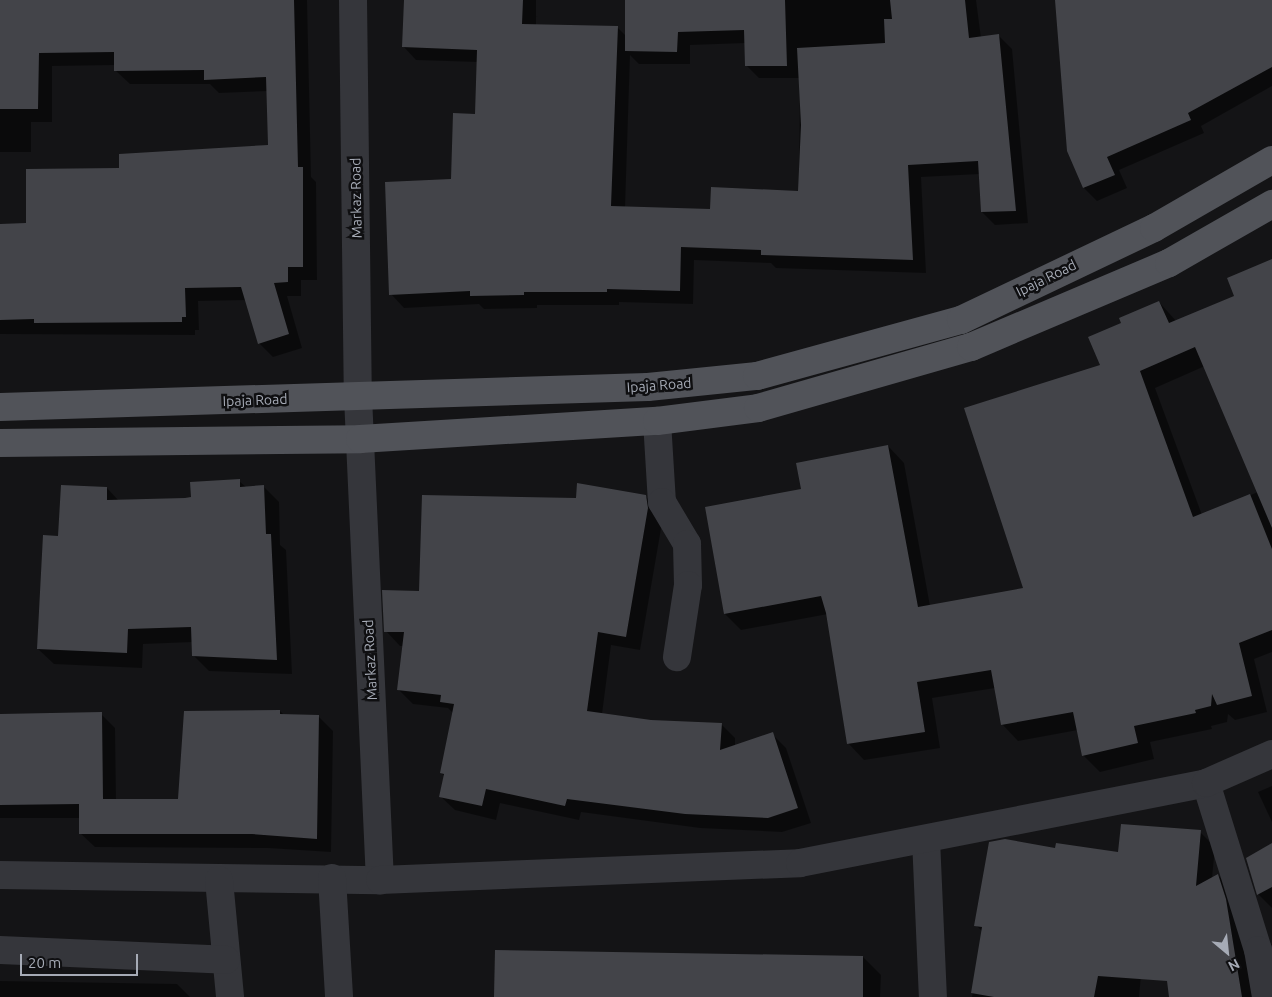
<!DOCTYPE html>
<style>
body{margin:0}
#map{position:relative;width:1272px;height:997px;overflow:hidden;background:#141416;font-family:Ubuntu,sans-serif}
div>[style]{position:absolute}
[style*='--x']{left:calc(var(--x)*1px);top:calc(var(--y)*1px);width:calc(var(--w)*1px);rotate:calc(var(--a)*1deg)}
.shadow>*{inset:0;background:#0007}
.building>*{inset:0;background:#434449}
.minor>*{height:28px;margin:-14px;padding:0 14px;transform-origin:14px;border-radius:14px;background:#35363b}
.major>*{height:28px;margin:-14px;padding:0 14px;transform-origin:14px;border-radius:14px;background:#515359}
span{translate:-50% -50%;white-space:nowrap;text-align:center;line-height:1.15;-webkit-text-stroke:5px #0f0f11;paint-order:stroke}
.street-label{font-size:14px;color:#a6abb6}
.north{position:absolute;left:1202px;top:927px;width:50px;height:50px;-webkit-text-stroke:4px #0f0f11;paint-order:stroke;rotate:152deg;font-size:14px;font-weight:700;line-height:20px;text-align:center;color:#a6abb6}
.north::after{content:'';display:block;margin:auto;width:18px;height:22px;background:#a6abb6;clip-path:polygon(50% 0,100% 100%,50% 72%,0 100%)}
.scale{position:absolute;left:20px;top:954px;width:118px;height:22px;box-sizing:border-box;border:2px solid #a6abb6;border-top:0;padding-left:6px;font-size:15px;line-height:18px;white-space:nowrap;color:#a6abb6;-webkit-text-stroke:4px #0f0f11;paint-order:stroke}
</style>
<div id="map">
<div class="shadow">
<i style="clip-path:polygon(0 0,307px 0,311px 177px,316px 182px,317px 280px,301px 280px,301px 296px,287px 296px,302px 348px,273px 357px,259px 343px,247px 300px,198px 301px,199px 330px,195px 330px,195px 335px,0 334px,0 225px,27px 224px,121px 170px,269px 147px,268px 91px,219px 93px,210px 84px,130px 84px,116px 71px,116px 65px,52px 66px,52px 122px,31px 122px,31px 152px,0 152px)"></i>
<i style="clip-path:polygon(evenodd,405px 0,536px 0,536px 25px,618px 28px,626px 36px,627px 0,976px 0,981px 38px,999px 36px,1012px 49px,1028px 223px,995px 225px,982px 212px,980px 174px,921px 177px,926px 273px,776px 268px,771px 263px,694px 260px,693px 304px,619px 302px,619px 305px,537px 305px,537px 308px,484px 309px,479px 304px,404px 308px,391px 294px,452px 180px,476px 115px,478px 62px,416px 60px,403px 46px,405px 0,746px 43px,746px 65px,759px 78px,800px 78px,799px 192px,712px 210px,625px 208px,630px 55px,639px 64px,690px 64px,690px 45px,746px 43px)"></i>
<i style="clip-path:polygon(1056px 0,1272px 0,1272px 86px,1201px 126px,1204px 133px,1119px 170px,1127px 188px,1097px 201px,1084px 188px,1068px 151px)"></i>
<i style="clip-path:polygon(evenodd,1272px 268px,1272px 652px,1254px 659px,1267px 712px,1235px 720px,1228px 714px,1227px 722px,1211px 726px,1212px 729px,1150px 742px,1154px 759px,1100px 772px,1083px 755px,1078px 730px,1018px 741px,1002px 724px,995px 688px,932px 698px,940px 748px,864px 760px,848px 743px,828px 614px,741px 630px,725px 614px,802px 490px,888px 446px,904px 463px,930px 606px,1024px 589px,1101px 366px,1123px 324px,1159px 302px,1177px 322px,1236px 297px,1272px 268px,1205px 366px,1258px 492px,1202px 515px,1155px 388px,1205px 366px)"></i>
<i style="clip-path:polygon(239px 481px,246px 487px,263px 486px,279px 502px,280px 545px,286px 550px,292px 674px,209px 671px,193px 655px,193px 642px,143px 644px,142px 668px,54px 664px,38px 649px,60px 537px,107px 488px,119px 501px,192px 499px)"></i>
<i style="clip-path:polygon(645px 496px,660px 510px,662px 523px,640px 650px,611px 645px,602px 714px,651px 721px,721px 724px,735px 738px,735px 746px,772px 734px,786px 748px,811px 823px,782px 832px,700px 828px,581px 812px,579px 820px,500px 803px,496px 820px,455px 810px,440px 796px,444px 776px,441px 772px,453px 713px,448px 708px,413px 704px,399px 690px,404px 646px,400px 646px,386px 631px,420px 592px,577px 500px)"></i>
<i style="clip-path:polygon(280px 711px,284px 715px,318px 716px,333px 731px,331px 852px,268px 848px,95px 847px,80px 833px,80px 818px,0 818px,0 715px,101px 714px,115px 728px,116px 800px,180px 800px)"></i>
<i style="clip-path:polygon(1272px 786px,1272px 822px,1258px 792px)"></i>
<i style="clip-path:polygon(1200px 832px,1215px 847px,1212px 878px,1218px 875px,1232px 890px,1261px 997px,1170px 997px,1150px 876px,1139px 997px,972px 997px,983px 932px,976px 925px,1056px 849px,1133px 855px)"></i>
<i style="clip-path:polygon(1272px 845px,1272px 908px,1258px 894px)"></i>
<i style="clip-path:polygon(863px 957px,881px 975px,880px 997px,495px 997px)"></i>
<i style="clip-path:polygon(0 981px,177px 984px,190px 997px,0 997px)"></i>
</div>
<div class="building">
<i style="clip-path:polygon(0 0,294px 0,298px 167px,303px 167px,303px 267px,288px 267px,288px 282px,274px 283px,289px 334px,258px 344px,241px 287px,185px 288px,186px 317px,182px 317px,182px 322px,34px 323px,34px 319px,0 320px,0 224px,26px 223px,26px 169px,119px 168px,119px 154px,268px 145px,266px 77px,204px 80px,204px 70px,114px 71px,114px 52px,39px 53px,38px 109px,0 109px)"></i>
<i style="clip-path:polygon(404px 0,523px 0,522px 24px,618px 26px,611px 206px,710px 209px,711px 187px,798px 191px,801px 125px,797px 48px,885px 43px,884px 19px,892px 19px,890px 0,965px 0,969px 38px,999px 34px,1016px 211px,981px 212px,978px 161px,908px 165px,913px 260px,761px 255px,761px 250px,681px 247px,680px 291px,607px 289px,607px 292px,524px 292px,524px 295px,470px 296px,470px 291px,389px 295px,385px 182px,451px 179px,453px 113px,475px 114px,477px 50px,402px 47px)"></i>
<i style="clip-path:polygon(625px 0,785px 0,787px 66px,745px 66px,744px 30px,678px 32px,677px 52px,625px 51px)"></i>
<i style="clip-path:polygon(1055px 0,1272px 0,1272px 67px,1188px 113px,1191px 120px,1107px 157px,1115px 175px,1083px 188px,1067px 151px)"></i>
<i style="clip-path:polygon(1272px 259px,1272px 528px,1195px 347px,1140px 371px,1193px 517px,1250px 494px,1272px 549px,1272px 630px,1239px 643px,1252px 696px,1217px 705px,1212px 694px,1211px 706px,1195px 710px,1196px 713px,1134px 726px,1138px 743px,1082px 756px,1073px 712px,1001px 725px,991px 670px,917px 682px,925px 732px,847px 744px,826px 613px,821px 596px,724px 614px,705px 507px,801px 489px,796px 463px,888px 445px,918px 607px,1023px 588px,964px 408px,1100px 365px,1088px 337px,1121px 323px,1119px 318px,1159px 301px,1169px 323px,1234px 296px,1227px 278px)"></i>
<i style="clip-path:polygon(240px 479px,240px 487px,264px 485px,266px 534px,271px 534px,277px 660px,192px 656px,191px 627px,128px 629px,127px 653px,37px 649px,43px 535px,58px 536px,61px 485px,107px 487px,107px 500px,185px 498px,191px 497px,190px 482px)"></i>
<i style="clip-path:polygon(577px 483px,646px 495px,648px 508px,626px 637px,598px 632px,587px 711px,651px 720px,722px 723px,720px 750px,773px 732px,798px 808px,768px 818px,685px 814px,567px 799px,565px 806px,486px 789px,482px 806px,439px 797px,444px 774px,440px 773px,454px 704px,440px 702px,441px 695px,397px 690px,404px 632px,384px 632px,382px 590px,419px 591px,422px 495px,576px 498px)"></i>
<i style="clip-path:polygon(280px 710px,280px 714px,319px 715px,317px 839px,252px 834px,79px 834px,79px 804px,0 805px,0 714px,102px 712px,103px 799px,178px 799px,184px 711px)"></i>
<i style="clip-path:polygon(1121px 824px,1201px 830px,1196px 886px,1218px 874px,1226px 899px,1242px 997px,1169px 997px,1167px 981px,1098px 976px,1094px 997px,994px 997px,971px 993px,982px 927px,974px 926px,989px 842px,1005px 839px,1055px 848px,1056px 843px,1118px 852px)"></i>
<i style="clip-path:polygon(1272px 843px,1272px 887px,1257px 895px,1246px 858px)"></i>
<i style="clip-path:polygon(495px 950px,863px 956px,863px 997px,494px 997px)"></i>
</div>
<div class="minor">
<i style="--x:353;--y:0;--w:397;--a:89.3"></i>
<i style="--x:358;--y:397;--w:484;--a:87.4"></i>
<i style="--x:657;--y:421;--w:81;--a:86.5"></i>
<i style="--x:662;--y:502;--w:49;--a:59.2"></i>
<i style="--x:687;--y:544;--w:41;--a:88.6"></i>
<i style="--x:688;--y:585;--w:73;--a:98.7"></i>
<i style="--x:1206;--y:783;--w:175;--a:72.7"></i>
<i style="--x:1258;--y:950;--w:48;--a:80.3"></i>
<i style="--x:926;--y:839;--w:158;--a:87.5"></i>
<i style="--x:0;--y:875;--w:380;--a:0.8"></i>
<i style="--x:380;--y:880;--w:420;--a:-2.3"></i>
<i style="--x:800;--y:863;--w:414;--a:-11.1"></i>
<i style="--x:1206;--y:783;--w:72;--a:-23.7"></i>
<i style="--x:332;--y:878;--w:119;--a:86.6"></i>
<i style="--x:219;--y:880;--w:118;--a:84.6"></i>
<i style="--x:0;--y:950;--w:226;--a:2.5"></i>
</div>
<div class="major">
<i style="--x:0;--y:407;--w:648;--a:-1.77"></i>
<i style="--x:648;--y:387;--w:110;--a:-5.8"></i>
<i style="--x:757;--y:376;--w:212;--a:-15.4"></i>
<i style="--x:961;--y:320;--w:214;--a:-25.5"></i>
<i style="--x:1154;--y:228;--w:136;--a:-30"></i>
<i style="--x:0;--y:443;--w:360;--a:-0.6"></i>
<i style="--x:360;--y:439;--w:298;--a:-3.5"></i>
<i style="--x:657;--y:421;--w:102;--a:-7.3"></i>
<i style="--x:758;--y:408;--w:222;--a:-16"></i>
<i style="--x:971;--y:347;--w:215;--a:-23"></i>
<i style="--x:1169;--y:263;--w:119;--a:-29.8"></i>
</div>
<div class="street-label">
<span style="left:356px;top:198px;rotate:-91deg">Markaz Road</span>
<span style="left:1046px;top:278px;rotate:-26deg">Ipaja Road</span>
<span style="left:659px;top:385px;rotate:-4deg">Ipaja Road</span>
<span style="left:255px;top:400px;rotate:-2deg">Ipaja Road</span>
<span style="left:370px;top:660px;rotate:-93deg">Markaz Road</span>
</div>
<div class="north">N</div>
<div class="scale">20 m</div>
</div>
